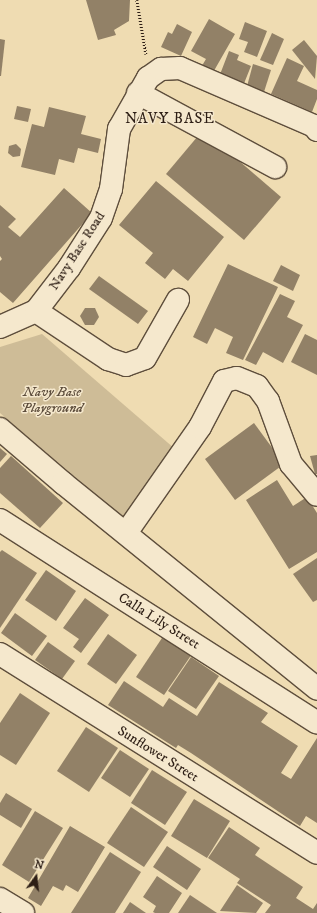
<!DOCTYPE html>
<style>
body{margin:0}
#map{position:relative;width:317px;height:913px;overflow:hidden;background:#efdcb2;font-family:"IM FELL DW Pica",serif}
div>[style]{position:absolute}
[style*='--x']{left:calc(var(--x)*1px);top:calc(var(--y)*1px);width:calc(var(--w)*1px);rotate:calc(var(--a)*1deg)}
.green>*{inset:0;background:#cebc97}
.building>*{inset:0;background:#928167}
.path>*{height:2.5px;margin-top:-1.25px;transform-origin:0;background:repeating-linear-gradient(90deg,#2d1e15 0 1px,transparent 0 3px)}
.roads{filter:drop-shadow(1px 0 #5e4e3c) drop-shadow(-1px 0 #5e4e3c) drop-shadow(0 1px #5e4e3c) drop-shadow(0 -1px #5e4e3c)}
.minor>*{height:22px;margin:-11px;padding:0 11px;transform-origin:11px;border-radius:11px;background:#f5e8cd}
span{translate:-50% -50%;white-space:nowrap;text-align:center;line-height:1.15;-webkit-text-stroke:3px #f5e8cd;paint-order:stroke}
.street-label{font-size:14px;color:#2d1e15}
.park-label{font-size:14px;color:#5d4d3c;font-style:italic}
.neighbourhood-label{font-size:15px;color:#2d1e15;letter-spacing:1px}
.north{position:absolute;left:16px;top:857px;width:40px;height:40px;-webkit-text-stroke:3px #f5e8cd;paint-order:stroke;rotate:15deg;font-size:11px;font-weight:700;line-height:16px;text-align:center;color:#2d1e15}
.north::after{content:'';display:block;margin:auto;width:14px;height:18px;background:#2d1e15;clip-path:polygon(50% 0,100% 100%,50% 72%,0 100%)}
</style>
<div id="map">
<div class="green">
<i style="clip-path:polygon(42px 334px,182px 455px,127px 521px,0 413px,0 347px)"></i>
</div>
<div class="building">
<i style="clip-path:polygon(86px 0,130px 0,129px 21px,114px 30px,116px 35px,98px 40px)"></i>
<i style="clip-path:polygon(209px 19px,235px 34px,211px 76px,200px 69px,206px 59px,191px 51px)"></i>
<i style="clip-path:polygon(245px 22px,267px 31px,257px 57px,244px 52px,248px 42px,239px 39px)"></i>
<i style="clip-path:polygon(177px 24px,192px 32px,181px 56px,161px 47px,168px 32px,172px 34px)"></i>
<i style="clip-path:polygon(272px 33px,284px 39px,273px 65px,260px 60px)"></i>
<i style="clip-path:polygon(0 39px,5px 40px,1px 76px,0 76px)"></i>
<i style="clip-path:polygon(304px 40px,317px 56px,315px 79px,292px 50px)"></i>
<i style="clip-path:polygon(229px 51px,239px 55px,237px 60px,251px 66px,243px 86px,219px 77px)"></i>
<i style="clip-path:polygon(287px 58px,304px 66px,297px 81px,317px 90px,317px 99px,312px 112px,271px 94px)"></i>
<i style="clip-path:polygon(253px 64px,271px 70px,263px 95px,246px 90px)"></i>
<i style="clip-path:polygon(17px 106px,31px 109px,28px 122px,14px 119px)"></i>
<i style="clip-path:polygon(49px 107px,86px 116px,81px 134px,101px 139px,98px 153px,78px 148px,74px 163px,59px 159px,55px 175px,21px 167px,32px 124px,44px 127px)"></i>
<i style="clip-path:polygon(203px 130px,281px 197px,244px 240px,166px 174px)"></i>
<i style="clip-path:polygon(16px 144px,21px 149px,20px 156px,13px 157px,8px 153px,9px 146px)"></i>
<i style="clip-path:polygon(156px 181px,224px 237px,188px 281px,173px 269px,165px 279px,145px 263px,153px 253px,119px 225px)"></i>
<i style="clip-path:polygon(64px 188px,92px 213px,13px 303px,0 292px,0 261px,2px 259px,0 256px,0 205px,16px 219px,8px 227px,20px 237px)"></i>
<i style="clip-path:polygon(228px 264px,278px 287px,243px 360px,226px 353px,233px 337px,215px 328px,207px 344px,193px 337px)"></i>
<i style="clip-path:polygon(281px 265px,300px 275px,293px 291px,273px 281px)"></i>
<i style="clip-path:polygon(99px 276px,148px 311px,138px 324px,89px 289px)"></i>
<i style="clip-path:polygon(280px 294px,295px 301px,287px 317px,303px 325px,283px 363px,263px 352px,256px 365px,245px 360px)"></i>
<i style="clip-path:polygon(85px 308px,95px 308px,99px 317px,94px 325px,85px 325px,80px 316px)"></i>
<i style="clip-path:polygon(305px 334px,317px 340px,317px 375px,291px 362px)"></i>
<i style="clip-path:polygon(254px 423px,284px 464px,235px 500px,205px 459px)"></i>
<i style="clip-path:polygon(0 448px,7px 454px,0 462px)"></i>
<i style="clip-path:polygon(317px 455px,317px 474px,315px 474px,310px 456px)"></i>
<i style="clip-path:polygon(11px 456px,63px 503px,40px 528px,0 493px,0 468px)"></i>
<i style="clip-path:polygon(277px 480px,293px 506px,307px 497px,317px 513px,317px 552px,289px 569px,246px 500px)"></i>
<i style="clip-path:polygon(2px 550px,37px 573px,0 628px,0 552px)"></i>
<i style="clip-path:polygon(317px 558px,317px 600px,313px 602px,293px 574px)"></i>
<i style="clip-path:polygon(46px 570px,76px 591px,56px 621px,25px 600px)"></i>
<i style="clip-path:polygon(85px 598px,109px 615px,81px 653px,73px 647px,79px 639px,63px 628px)"></i>
<i style="clip-path:polygon(15px 613px,47px 636px,32px 656px,1px 633px)"></i>
<i style="clip-path:polygon(108px 634px,137px 655px,116px 684px,87px 664px)"></i>
<i style="clip-path:polygon(164px 635px,192px 654px,164px 695px,136px 677px)"></i>
<i style="clip-path:polygon(48px 642px,75px 661px,62px 679px,35px 660px)"></i>
<i style="clip-path:polygon(191px 657px,219px 676px,196px 709px,168px 691px)"></i>
<i style="clip-path:polygon(124px 681px,163px 707px,169px 698px,197px 716px,219px 682px,268px 713px,261px 722px,298px 746px,281px 773px,291px 779px,317px 738px,317px 823px,306px 816px,300px 826px,191px 753px,178px 745px,176px 748px,108px 705px)"></i>
<i style="clip-path:polygon(20px 693px,50px 713px,16px 765px,0 755px,0 723px)"></i>
<i style="clip-path:polygon(86px 727px,118px 748px,89px 792px,57px 771px)"></i>
<i style="clip-path:polygon(120px 750px,149px 769px,130px 797px,101px 778px)"></i>
<i style="clip-path:polygon(152px 770px,187px 792px,165px 825px,131px 803px)"></i>
<i style="clip-path:polygon(6px 793px,32px 809px,21px 828px,0 815px,0 803px)"></i>
<i style="clip-path:polygon(194px 799px,230px 821px,207px 858px,171px 836px)"></i>
<i style="clip-path:polygon(131px 807px,168px 832px,144px 867px,107px 843px)"></i>
<i style="clip-path:polygon(35px 811px,63px 828px,29px 882px,2px 865px)"></i>
<i style="clip-path:polygon(70px 826px,105px 847px,78px 892px,66px 885px,63px 891px,53px 886px,41px 906px,28px 898px)"></i>
<i style="clip-path:polygon(229px 827px,260px 848px,255px 855px,303px 887px,296px 898px,313px 909px,317px 903px,317px 913px,265px 913px,271px 905px,237px 883px,240px 879px,208px 858px)"></i>
<i style="clip-path:polygon(167px 846px,201px 869px,187px 890px,153px 867px)"></i>
<i style="clip-path:polygon(110px 852px,141px 872px,115px 913px,71px 913px)"></i>
<i style="clip-path:polygon(157px 876px,182px 893px,169px 913px,155px 913px,153px 912px,156px 906px,143px 897px)"></i>
<i style="clip-path:polygon(237px 885px,263px 903px,256px 913px,220px 911px)"></i>
<i style="clip-path:polygon(190px 895px,217px 913px,178px 913px)"></i>
<i style="clip-path:polygon(130px 902px,146px 913px,123px 913px)"></i>
</div>
<div class="path">
<i style="--x:137;--y:0;--w:55;--a:80.5"></i>
</div>
<div class="roads">
<div class="minor">
<i style="--x:138;--y:93;--w:156;--a:28.4"></i>
<i style="--x:36;--y:311;--w:87;--a:33.7"></i>
<i style="--x:108;--y:359;--w:19;--a:18"></i>
<i style="--x:126;--y:365;--w:20;--a:-20"></i>
<i style="--x:145;--y:358;--w:67;--a:-60.4"></i>
<i style="--x:0;--y:327;--w:39;--a:-24"></i>
<i style="--x:36;--y:311;--w:54;--a:-52.5"></i>
<i style="--x:69;--y:268;--w:59;--a:-57.4"></i>
<i style="--x:101;--y:218;--w:31;--a:-71"></i>
<i style="--x:111;--y:189;--w:61;--a:-82.4"></i>
<i style="--x:119;--y:129;--w:59;--a:-60.4"></i>
<i style="--x:148;--y:78;--w:16;--a:-35"></i>
<i style="--x:161;--y:69;--w:19;--a:-3"></i>
<i style="--x:180;--y:68;--w:146;--a:23.4"></i>
<i style="--x:314;--y:126;--w:5;--a:53"></i>
<i style="--x:0;--y:429;--w:83;--a:40.6"></i>
<i style="--x:63;--y:483;--w:327;--a:39"></i>
<i style="--x:0;--y:520;--w:376;--a:32.6"></i>
<i style="--x:126;--y:533;--w:129;--a:-55.1"></i>
<i style="--x:200;--y:427;--w:52;--a:-62.4"></i>
<i style="--x:224;--y:381;--w:13;--a:-13"></i>
<i style="--x:237;--y:378;--w:22;--a:22"></i>
<i style="--x:257;--y:386;--w:19;--a:54"></i>
<i style="--x:268;--y:401;--w:67;--a:69.9"></i>
<i style="--x:291;--y:464;--w:40;--a:50"></i>
<i style="--x:0;--y:654;--w:374;--a:32.1"></i>
<i style="--x:0;--y:899;--w:27;--a:31"></i>
</div>
</div>
<div class="street-label">
<span style="left:77px;top:251px;rotate:-57deg">Navy Base Road</span>
<span style="left:159px;top:621px;rotate:32deg">Calla Lily Street</span>
<span style="left:158px;top:754px;rotate:32deg">Sunflower Street</span>
</div>
<div class="park-label">
<span style="left:52px;top:400px">Navy Base<br>Playground</span>
</div>
<div class="neighbourhood-label">
<span style="left:170px;top:119px">NAVY BASE</span>
</div>
<div class="north">N</div>
</div>
